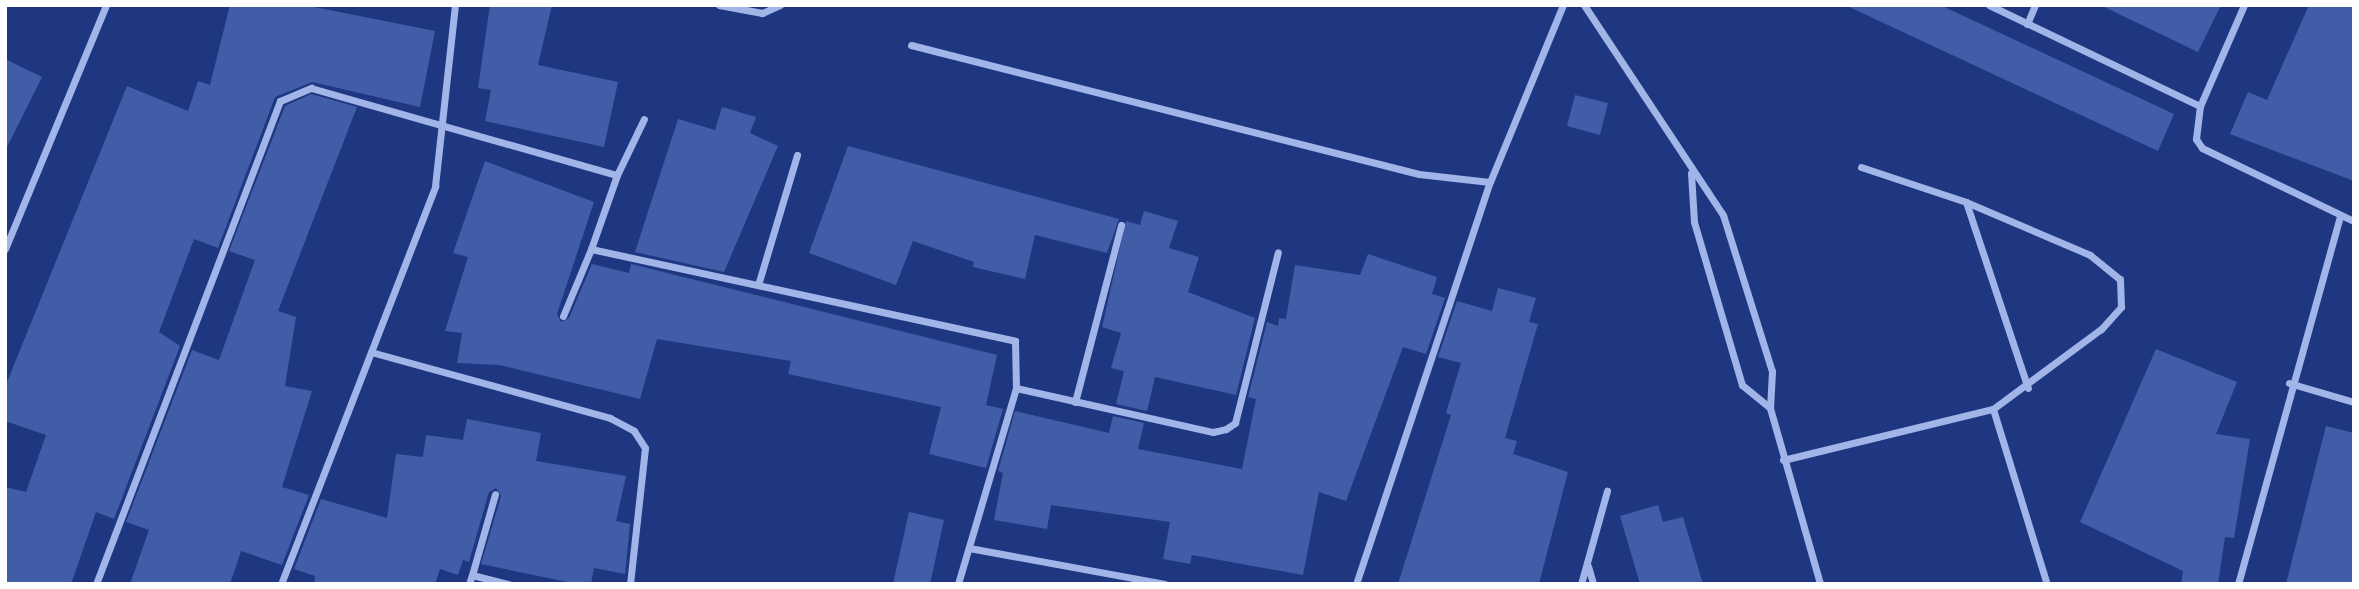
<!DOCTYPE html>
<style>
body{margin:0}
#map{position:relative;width:2359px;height:589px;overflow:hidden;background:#1e3780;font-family:Overpass,sans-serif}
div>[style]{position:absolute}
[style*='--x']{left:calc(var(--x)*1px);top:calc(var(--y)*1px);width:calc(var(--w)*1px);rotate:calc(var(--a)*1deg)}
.building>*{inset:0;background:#425da7}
.minor>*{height:7px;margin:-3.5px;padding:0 3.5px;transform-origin:3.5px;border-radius:3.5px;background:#a2b5e8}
span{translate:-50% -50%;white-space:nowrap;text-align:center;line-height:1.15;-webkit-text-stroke:6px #1e3780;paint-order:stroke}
.frame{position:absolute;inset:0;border:7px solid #fff;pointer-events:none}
</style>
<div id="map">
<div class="building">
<i style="clip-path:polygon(230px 5px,304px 5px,435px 31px,420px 107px,312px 82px,275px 97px,218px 248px,194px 239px,159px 332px,180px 346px,114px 519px,96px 512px,71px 584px,5px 584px,5px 487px,26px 492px,46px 435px,5px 421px,5px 387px,127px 86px,188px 111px,198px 81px,210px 85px)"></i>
<i style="clip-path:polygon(490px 5px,552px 5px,538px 65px,618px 82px,604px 147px,485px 121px,491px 90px,478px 88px)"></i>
<i style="clip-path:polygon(1845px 5px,1940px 5px,2174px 114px,2158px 151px)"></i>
<i style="clip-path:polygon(2100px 5px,2221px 5px,2198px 52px)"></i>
<i style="clip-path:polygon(2309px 5px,2354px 5px,2354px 181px,2230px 134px,2248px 92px,2267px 100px)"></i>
<i style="clip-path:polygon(5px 59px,42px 77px,5px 151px)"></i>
<i style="clip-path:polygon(311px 94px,357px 107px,278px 311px,296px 317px,285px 386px,312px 391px,282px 487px,309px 495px,282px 565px,241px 551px,230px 584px,130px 584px,149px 530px,126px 522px,192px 350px,219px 360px,255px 260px,229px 251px,285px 106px)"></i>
<i style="clip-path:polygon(1575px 95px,1608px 103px,1600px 135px,1567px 126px)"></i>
<i style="clip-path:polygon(722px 107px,756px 117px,750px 133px,778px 146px,724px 272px,635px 252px,678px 119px,715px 130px)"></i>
<i style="clip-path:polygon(848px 146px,1119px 219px,1107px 253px,1035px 235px,1025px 279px,973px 267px,974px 262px,913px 241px,896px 285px,809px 253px)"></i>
<i style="clip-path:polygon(485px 161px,594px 202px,557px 314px,561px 322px,569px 318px,592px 264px,629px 273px,631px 264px,997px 355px,986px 405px,1003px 409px,986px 468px,929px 454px,941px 407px,788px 374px,791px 361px,657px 339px,640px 399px,500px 365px,457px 363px,462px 333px,445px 331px,468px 257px,453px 253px)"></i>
<i style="clip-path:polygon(1144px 211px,1178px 221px,1169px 248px,1199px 257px,1188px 292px,1255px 318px,1236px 395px,1155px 377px,1147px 411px,1116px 404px,1124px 371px,1111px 368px,1121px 333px,1102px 327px,1126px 221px,1140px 225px)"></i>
<i style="clip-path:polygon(1368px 254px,1437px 277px,1432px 294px,1445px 298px,1426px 354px,1403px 347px,1346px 501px,1319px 492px,1303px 575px,1192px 555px,1190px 564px,1163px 559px,1170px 522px,1051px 505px,1047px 529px,994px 520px,1003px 473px,998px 471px,1015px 411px,1109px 433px,1113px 416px,1144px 423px,1138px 449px,1242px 469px,1256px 399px,1248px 397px,1267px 322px,1278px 326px,1279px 318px,1286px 319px,1295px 265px,1360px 275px)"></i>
<i style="clip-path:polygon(1498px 288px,1536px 298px,1529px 322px,1538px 324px,1505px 438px,1517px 441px,1513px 454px,1568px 472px,1539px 584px,1398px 584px,1451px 415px,1446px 413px,1461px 363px,1438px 357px,1457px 301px,1492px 311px)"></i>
<i style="clip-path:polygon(2156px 349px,2237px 382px,2216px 434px,2250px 439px,2234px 538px,2225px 537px,2218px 584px,2181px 584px,2183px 571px,2080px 522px)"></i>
<i style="clip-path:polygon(467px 419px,541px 433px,536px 461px,626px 476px,616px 521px,630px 524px,625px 574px,594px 568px,591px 584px,577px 584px,481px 564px,501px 496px,496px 488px,489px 492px,469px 562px,463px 560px,458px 575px,440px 569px,435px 584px,314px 584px,315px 576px,294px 569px,321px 499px,387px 518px,396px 454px,423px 457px,426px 435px,463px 440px)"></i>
<i style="clip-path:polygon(2326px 426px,2354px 433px,2354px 584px,2286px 584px)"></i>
<i style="clip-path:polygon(1658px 505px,1663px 522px,1683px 517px,1703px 584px,1640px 584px,1620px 516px)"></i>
<i style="clip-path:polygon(909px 512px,944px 520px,930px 584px,893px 584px)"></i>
</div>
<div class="minor">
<i style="--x:719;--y:5;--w:44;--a:10.5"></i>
<i style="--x:762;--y:13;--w:20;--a:-24"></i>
<i style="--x:1584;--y:5;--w:252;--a:56.5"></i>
<i style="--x:1723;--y:215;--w:164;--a:72.6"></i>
<i style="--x:1772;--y:371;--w:37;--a:93"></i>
<i style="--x:1770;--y:408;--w:183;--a:74.1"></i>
<i style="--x:1989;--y:5;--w:234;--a:25.6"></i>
<i style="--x:2244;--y:5;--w:110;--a:113.5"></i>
<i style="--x:2200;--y:106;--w:33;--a:97"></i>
<i style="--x:2196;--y:139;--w:11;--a:56"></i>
<i style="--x:2202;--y:148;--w:169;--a:25.7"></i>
<i style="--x:2027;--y:24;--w:21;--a:-67"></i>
<i style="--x:911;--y:45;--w:524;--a:14.25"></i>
<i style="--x:1419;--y:174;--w:71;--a:6.4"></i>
<i style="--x:1861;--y:167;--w:111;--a:18.4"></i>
<i style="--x:1966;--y:202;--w:135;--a:23.1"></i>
<i style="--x:2090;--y:255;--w:38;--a:39"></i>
<i style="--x:2120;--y:279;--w:28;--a:88"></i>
<i style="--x:2121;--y:307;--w:30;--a:132"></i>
<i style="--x:2101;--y:329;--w:134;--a:143.5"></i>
<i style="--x:1691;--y:173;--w:49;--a:86.5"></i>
<i style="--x:1694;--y:222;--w:170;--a:73.6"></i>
<i style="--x:1742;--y:385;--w:36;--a:39"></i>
<i style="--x:617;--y:175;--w:62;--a:-64.3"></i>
<i style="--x:1966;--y:202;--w:196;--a:71.6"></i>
<i style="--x:5;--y:249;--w:264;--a:-67.5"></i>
<i style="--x:758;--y:285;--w:136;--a:-73.3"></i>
<i style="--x:563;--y:316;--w:73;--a:-67.3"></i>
<i style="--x:371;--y:352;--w:248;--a:15.4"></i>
<i style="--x:610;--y:418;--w:27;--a:28"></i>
<i style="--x:634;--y:431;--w:20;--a:57"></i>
<i style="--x:645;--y:448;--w:137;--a:96.3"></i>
<i style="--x:2289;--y:383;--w:68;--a:16.3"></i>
<i style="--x:1016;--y:388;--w:202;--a:12.6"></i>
<i style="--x:1213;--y:432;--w:13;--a:-13"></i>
<i style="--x:1226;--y:429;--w:11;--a:-34"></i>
<i style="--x:1235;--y:423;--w:176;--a:-75.9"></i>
<i style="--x:1075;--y:402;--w:183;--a:-75.4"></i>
<i style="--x:1783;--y:460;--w:216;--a:-13.7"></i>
<i style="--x:1993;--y:409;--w:183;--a:72.9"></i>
<i style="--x:969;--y:548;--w:199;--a:10.4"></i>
<i style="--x:1588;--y:566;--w:19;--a:74"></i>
<i style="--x:472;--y:575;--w:84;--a:-74.1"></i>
<i style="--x:96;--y:584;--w:517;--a:-69.15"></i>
<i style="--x:280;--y:101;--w:34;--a:-23"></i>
<i style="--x:311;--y:88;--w:318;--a:15.9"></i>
<i style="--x:617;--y:175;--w:78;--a:109.4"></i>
<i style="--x:591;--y:249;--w:434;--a:12.2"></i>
<i style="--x:1015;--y:341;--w:47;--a:88.8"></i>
<i style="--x:1016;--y:388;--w:204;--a:106.5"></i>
<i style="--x:281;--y:584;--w:427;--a:-68.8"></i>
<i style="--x:435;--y:186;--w:182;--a:-83.7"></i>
<i style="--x:469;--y:584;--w:9;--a:-72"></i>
<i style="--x:472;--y:575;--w:38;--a:14"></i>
<i style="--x:1356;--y:584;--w:424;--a:-71.6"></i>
<i style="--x:1490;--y:182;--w:191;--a:-67.6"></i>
<i style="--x:1581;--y:584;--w:97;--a:-74.4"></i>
<i style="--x:2238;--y:584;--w:381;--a:-74.5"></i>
</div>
<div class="frame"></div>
</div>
